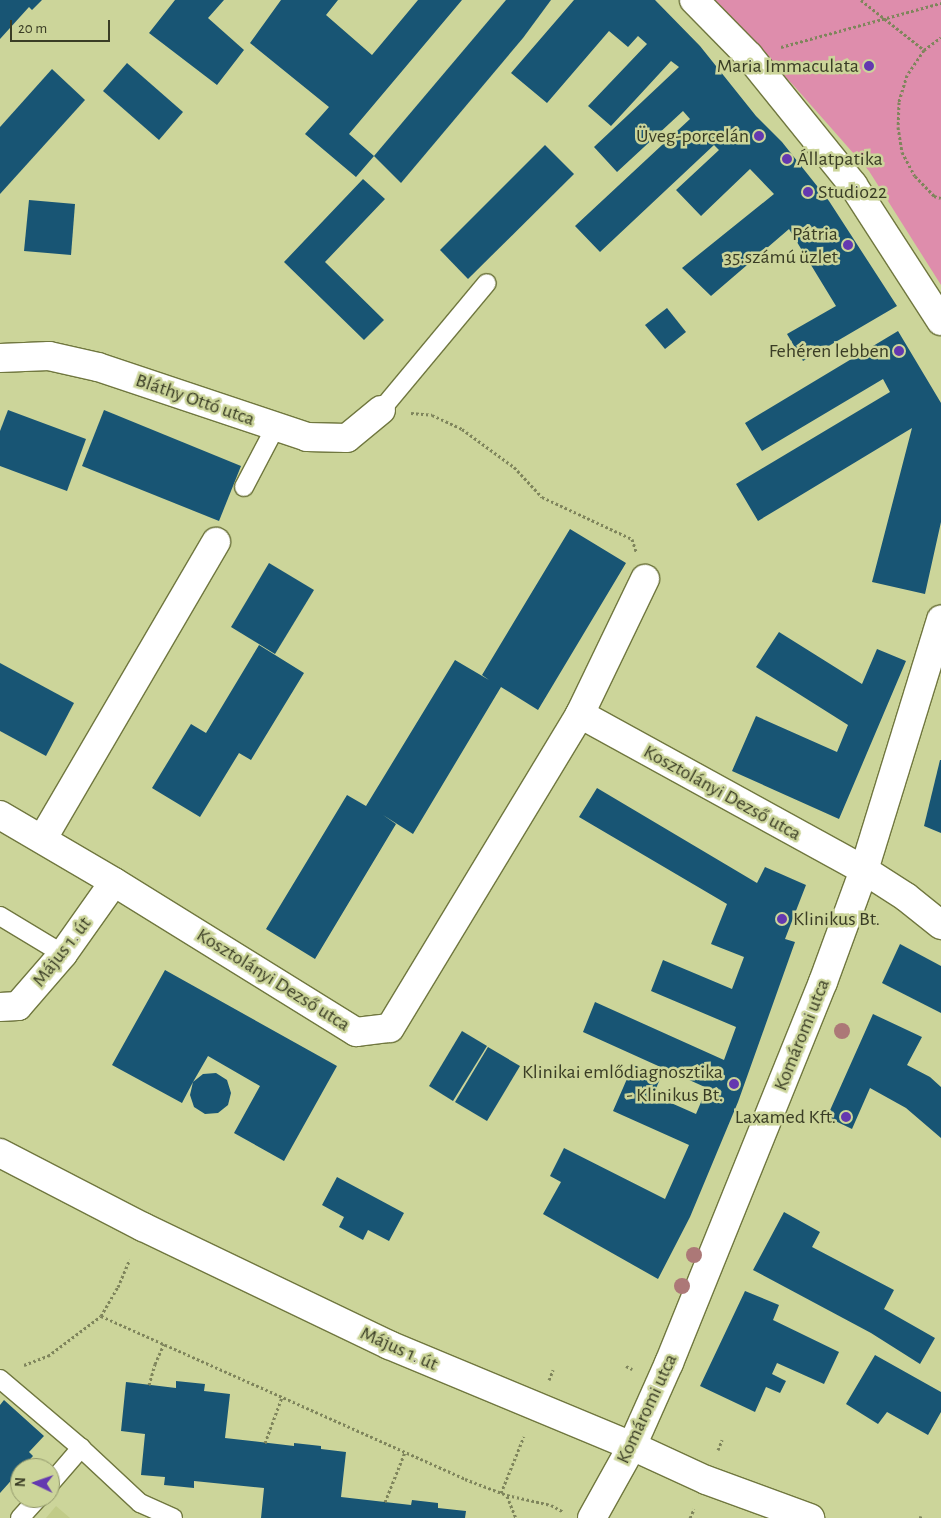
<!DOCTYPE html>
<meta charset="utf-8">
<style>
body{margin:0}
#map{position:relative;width:941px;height:1518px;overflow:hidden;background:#ccd59a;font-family:"Alegreya Sans",sans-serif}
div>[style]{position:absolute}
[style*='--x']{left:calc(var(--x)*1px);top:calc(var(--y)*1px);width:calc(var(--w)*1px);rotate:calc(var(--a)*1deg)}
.built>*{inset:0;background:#c1cb88}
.green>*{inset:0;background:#de8dac}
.building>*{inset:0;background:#185574}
.path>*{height:3px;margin-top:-1.5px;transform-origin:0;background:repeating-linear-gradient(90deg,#7f855c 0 2.5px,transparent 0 5px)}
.roads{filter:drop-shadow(1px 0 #70773f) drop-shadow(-1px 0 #70773f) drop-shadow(0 1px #70773f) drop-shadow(0 -1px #70773f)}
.lane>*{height:18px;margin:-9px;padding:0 9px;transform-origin:9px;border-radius:9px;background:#fff}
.street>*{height:28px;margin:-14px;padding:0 14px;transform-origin:14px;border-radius:14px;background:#fff}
.secondary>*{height:28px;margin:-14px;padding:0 14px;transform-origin:14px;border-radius:14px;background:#fff}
.trees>*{width:16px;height:16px;margin:-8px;border-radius:50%;background:#ac7877}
.dots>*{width:14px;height:14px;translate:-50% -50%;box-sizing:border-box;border:2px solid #ccd59a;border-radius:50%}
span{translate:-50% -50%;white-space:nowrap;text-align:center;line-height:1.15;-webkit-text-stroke:5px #ccd59a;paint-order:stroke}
.poi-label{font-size:20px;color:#3a3d25}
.right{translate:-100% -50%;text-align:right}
.left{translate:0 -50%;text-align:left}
.street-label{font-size:20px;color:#3a3d25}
.north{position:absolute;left:10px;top:1458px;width:50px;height:50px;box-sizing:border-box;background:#ccd59a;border:1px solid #92986b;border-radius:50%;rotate:273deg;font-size:14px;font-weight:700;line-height:20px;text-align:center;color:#3a3d25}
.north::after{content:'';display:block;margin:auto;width:18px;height:22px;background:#6438b0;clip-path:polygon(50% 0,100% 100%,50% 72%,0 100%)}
.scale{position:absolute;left:10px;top:20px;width:100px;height:22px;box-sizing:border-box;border:2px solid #3a3d25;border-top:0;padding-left:6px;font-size:15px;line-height:18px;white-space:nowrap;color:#3a3d25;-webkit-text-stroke:4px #ccd59a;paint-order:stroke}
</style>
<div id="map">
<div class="built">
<i style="clip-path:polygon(56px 1506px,70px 1518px,46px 1518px)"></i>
</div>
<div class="green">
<i style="clip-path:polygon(712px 0,941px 0,941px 285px,869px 171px,795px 87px)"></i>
</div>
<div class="building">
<i style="clip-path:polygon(0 0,42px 0,32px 10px,29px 7px,0 39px)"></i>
<i style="clip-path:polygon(175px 0,224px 0,208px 18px,244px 50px,217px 85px,149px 33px)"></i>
<i style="clip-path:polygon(281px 0,338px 0,326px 15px,372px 55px,418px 0,462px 0,349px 134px,374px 156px,356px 177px,305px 134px,329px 107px,250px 43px)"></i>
<i style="clip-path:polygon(506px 0,551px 0,523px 38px,401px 183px,374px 156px)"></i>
<i style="clip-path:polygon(574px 0,655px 0,700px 46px,756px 116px,782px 142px,829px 201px,897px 306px,803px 361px,787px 334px,836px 306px,789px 229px,711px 296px,682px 268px,774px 194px,750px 169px,701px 216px,676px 190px,719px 150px,714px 145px,600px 252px,575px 226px,690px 119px,683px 111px,617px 172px,594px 147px,679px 67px,671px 61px,611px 126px,588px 106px,647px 44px,638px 36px,628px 47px,609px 31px,547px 103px,511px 73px)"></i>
<i style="clip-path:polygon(127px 63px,183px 112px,159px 140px,103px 91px)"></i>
<i style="clip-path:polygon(52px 69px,85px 100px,0 194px,0 127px)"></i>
<i style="clip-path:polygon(545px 145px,574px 174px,468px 279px,440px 250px)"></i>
<i style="clip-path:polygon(363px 179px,385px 199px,325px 262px,384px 320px,364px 340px,284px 262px)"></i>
<i style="clip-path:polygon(29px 200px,75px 204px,71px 255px,24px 251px)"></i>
<i style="clip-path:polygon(667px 308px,686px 332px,665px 349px,645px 325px)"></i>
<i style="clip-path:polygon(898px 331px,941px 403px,941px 522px,925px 594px,872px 582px,912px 428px,758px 521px,736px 484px,890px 392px,883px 379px,762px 451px,745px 423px)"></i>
<i style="clip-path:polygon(8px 410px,86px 439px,67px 491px,0 466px,0 431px)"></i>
<i style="clip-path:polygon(104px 410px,241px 466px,219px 521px,82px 466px)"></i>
<i style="clip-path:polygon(570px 529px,626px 563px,538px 710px,501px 687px,413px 834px,383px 815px,396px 824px,315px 959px,266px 929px,347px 795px,366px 806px,455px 660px,489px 680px,482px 675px)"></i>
<i style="clip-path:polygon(269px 563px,314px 590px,275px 654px,231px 627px)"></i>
<i style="clip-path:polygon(779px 632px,862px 684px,877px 649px,906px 661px,839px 819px,732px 771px,756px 716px,837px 752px,848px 725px,756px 667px)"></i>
<i style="clip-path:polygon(259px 645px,304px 673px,251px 760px,239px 753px,200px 817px,152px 788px,191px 724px,206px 733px)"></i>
<i style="clip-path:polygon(0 663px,74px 703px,46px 756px,0 731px)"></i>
<i style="clip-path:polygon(940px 760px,941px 760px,941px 833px,924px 826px)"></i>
<i style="clip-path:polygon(597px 788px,757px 883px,765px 867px,806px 885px,785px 939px,795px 942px,738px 1102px,690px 1217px,658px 1279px,543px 1214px,561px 1182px,550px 1176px,564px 1148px,665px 1199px,689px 1145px,613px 1111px,633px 1065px,661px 1077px,653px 1095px,696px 1114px,707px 1088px,583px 1032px,595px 1002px,724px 1060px,736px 1027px,651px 991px,663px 960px,732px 989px,744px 957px,711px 944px,727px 904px,579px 817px)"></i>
<i style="clip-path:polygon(900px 944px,941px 966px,941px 1013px,882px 983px)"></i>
<i style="clip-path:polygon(165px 970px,337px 1066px,284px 1161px,234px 1133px,260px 1086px,208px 1056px,193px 1082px,203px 1074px,216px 1073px,227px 1080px,231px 1093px,228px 1105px,218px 1113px,205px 1114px,194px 1107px,190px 1095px,193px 1082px,182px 1103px,112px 1065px)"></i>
<i style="clip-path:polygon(873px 1014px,922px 1037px,907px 1065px,930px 1077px,941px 1087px,941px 1138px,906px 1108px,870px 1088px,852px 1129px,827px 1117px)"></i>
<i style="clip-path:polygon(462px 1031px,487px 1046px,453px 1101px,429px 1086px)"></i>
<i style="clip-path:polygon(488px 1047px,520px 1066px,487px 1121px,455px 1102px)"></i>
<i style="clip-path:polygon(337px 1177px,404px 1213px,389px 1241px,368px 1230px,363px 1240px,339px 1227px,344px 1217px,322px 1205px)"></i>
<i style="clip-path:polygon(784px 1212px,820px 1232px,812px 1247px,894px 1290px,884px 1309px,935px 1338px,920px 1364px,871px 1333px,753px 1270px)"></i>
<i style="clip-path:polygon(745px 1291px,779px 1305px,773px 1320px,839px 1352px,824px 1384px,777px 1363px,772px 1374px,786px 1381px,780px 1393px,766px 1387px,755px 1412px,700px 1386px)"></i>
<i style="clip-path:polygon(875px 1355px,941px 1392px,941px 1412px,928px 1435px,887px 1412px,878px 1424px,846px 1404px)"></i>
<i style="clip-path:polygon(176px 1381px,205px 1384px,204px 1391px,230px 1394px,225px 1438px,294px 1446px,294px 1443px,321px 1446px,321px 1449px,346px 1452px,341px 1497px,411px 1505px,412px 1500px,438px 1503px,438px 1508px,466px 1511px,465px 1518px,261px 1518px,264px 1488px,194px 1481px,194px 1488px,164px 1485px,165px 1477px,141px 1475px,145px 1434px,121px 1431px,126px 1382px,176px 1388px)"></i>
<i style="clip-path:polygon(4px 1400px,44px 1436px,29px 1452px,33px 1456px,0 1493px,0 1405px)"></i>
</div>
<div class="path">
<i style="--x:861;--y:0;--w:80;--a:38.4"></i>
<i style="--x:924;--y:50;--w:30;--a:124"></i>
<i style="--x:907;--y:75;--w:28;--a:107"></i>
<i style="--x:899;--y:102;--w:25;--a:92"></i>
<i style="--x:898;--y:127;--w:25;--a:81"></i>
<i style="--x:902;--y:152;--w:27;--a:62"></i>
<i style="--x:915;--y:176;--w:28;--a:46"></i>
<i style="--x:934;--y:196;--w:7;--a:16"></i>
<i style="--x:781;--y:47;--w:166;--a:-15.4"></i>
<i style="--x:924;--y:50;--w:21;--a:-37"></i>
<i style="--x:411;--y:413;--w:21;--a:5"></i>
<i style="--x:432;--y:415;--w:33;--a:25"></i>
<i style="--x:462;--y:429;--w:64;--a:36.2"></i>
<i style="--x:514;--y:467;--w:41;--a:47"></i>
<i style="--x:542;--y:497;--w:99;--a:25"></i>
<i style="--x:632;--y:539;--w:13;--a:72"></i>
<i style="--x:101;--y:1316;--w:399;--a:24.1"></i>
<i style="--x:465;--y:1479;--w:45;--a:20.9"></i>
<i style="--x:507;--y:1495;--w:45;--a:12.8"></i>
<i style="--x:551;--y:1505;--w:13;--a:29"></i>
<i style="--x:24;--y:1365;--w:26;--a:-21"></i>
<i style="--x:48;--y:1356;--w:66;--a:-37"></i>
<i style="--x:101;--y:1316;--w:34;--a:-60"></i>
<i style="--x:118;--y:1287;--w:30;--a:-67"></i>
<i style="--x:626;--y:1366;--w:7;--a:27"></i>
<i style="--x:549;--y:1380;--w:11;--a:-68"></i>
<i style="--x:149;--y:1385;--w:22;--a:-74"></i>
<i style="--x:155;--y:1364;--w:22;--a:-66"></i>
<i style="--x:265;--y:1443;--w:49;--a:-69.7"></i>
<i style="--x:718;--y:1450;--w:11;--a:-68"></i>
<i style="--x:501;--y:1493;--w:61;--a:-68"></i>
<i style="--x:507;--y:1496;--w:24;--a:68"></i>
<i style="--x:385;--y:1502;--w:54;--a:-68.2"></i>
<i style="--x:919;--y:1517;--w:4;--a:14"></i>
<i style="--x:690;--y:1518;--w:10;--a:-66"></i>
</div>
<div class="roads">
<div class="lane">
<i style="--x:381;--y:410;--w:165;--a:-50.2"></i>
<i style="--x:244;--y:487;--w:67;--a:-62.3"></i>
<i style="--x:0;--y:916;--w:74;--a:31.1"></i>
<i style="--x:0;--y:1379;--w:106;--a:40.4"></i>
<i style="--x:81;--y:1448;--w:81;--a:43"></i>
<i style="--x:140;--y:1503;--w:36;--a:24"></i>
<i style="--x:50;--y:1484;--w:48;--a:-49.3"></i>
<i style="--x:20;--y:1518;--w:27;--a:-48"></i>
</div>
<div class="street">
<i style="--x:694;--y:0;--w:78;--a:45.5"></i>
<i style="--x:749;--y:56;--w:166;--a:51.1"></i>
<i style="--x:853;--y:185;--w:162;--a:57.1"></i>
<i style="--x:0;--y:358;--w:49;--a:-2.3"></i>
<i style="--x:49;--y:356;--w:50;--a:12.7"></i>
<i style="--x:98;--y:367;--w:220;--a:18.5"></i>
<i style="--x:307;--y:437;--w:40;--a:1.4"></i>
<i style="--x:347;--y:438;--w:44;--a:-39.5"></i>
<i style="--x:580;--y:714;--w:324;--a:28.8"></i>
<i style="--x:864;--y:870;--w:50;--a:32.7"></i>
<i style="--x:906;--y:897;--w:45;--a:38.7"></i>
<i style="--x:0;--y:815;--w:132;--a:30.4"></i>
<i style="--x:114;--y:882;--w:285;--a:31.8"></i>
<i style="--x:356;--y:1032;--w:34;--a:-7"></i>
<i style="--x:390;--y:1028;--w:367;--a:-58.8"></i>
<i style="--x:580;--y:714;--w:150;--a:-64.3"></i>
<i style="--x:43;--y:838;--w:343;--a:-59.7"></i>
<i style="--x:0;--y:1007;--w:18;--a:-3"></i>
<i style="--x:18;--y:1006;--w:69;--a:-49.1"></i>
<i style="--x:63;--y:954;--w:88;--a:-54.7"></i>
<i style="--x:632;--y:1446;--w:91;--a:-66"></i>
<i style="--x:669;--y:1363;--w:411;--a:-68"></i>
<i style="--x:823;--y:982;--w:119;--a:-69.9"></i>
<i style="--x:864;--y:870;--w:262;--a:-72.9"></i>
</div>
<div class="secondary">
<i style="--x:0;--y:1153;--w:161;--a:27.4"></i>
<i style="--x:143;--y:1227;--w:273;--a:25.6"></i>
<i style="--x:389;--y:1345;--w:263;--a:22.6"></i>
<i style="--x:632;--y:1446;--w:81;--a:24.7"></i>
<i style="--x:706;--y:1480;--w:111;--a:20.1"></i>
<i style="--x:592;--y:1518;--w:82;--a:-60.9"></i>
</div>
</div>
<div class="trees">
<i style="left:842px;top:1031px"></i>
<i style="left:694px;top:1255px"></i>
<i style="left:682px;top:1286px"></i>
</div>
<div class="dots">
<i style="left:869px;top:66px;background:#6438b0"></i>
<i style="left:759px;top:136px;background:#6438b0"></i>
<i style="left:787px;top:159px;background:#6438b0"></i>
<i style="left:808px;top:192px;background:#6438b0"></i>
<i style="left:848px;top:245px;background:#6438b0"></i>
<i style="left:899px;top:351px;background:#6438b0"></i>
<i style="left:782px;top:919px;background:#6438b0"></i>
<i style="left:734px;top:1084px;background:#6438b0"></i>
<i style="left:846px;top:1117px;background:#6438b0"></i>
</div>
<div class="poi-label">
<span class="right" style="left:859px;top:66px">Maria Immaculata</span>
<span class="right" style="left:749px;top:136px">Üveg-porcelán</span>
<span class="left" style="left:797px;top:159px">Állatpatika</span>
<span class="left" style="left:818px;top:192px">Studio22</span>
<span class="right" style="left:838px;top:246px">Pátria<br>35.számú üzlet</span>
<span class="right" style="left:889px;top:351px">Fehéren lebben</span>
<span class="left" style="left:793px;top:919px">Klinikus Bt.</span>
<span class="right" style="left:723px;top:1084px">Klinikai emlődiagnosztika<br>- Klinikus Bt.</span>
<span class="right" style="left:836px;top:1117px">Laxamed Kft.</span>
</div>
<div class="street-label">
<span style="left:195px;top:400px;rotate:19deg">Bláthy Ottó utca</span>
<span style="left:722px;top:793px;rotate:29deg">Kosztolányi Dezső utca</span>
<span style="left:62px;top:952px;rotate:-52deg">Május 1. út</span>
<span style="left:273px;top:980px;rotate:32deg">Kosztolányi Dezső utca</span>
<span style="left:802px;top:1035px;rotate:-68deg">Komáromi utca</span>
<span style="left:399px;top:1349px;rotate:24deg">Május 1. út</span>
<span style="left:647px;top:1409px;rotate:-65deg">Komáromi utca</span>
</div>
<div class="north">N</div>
<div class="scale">20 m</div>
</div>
